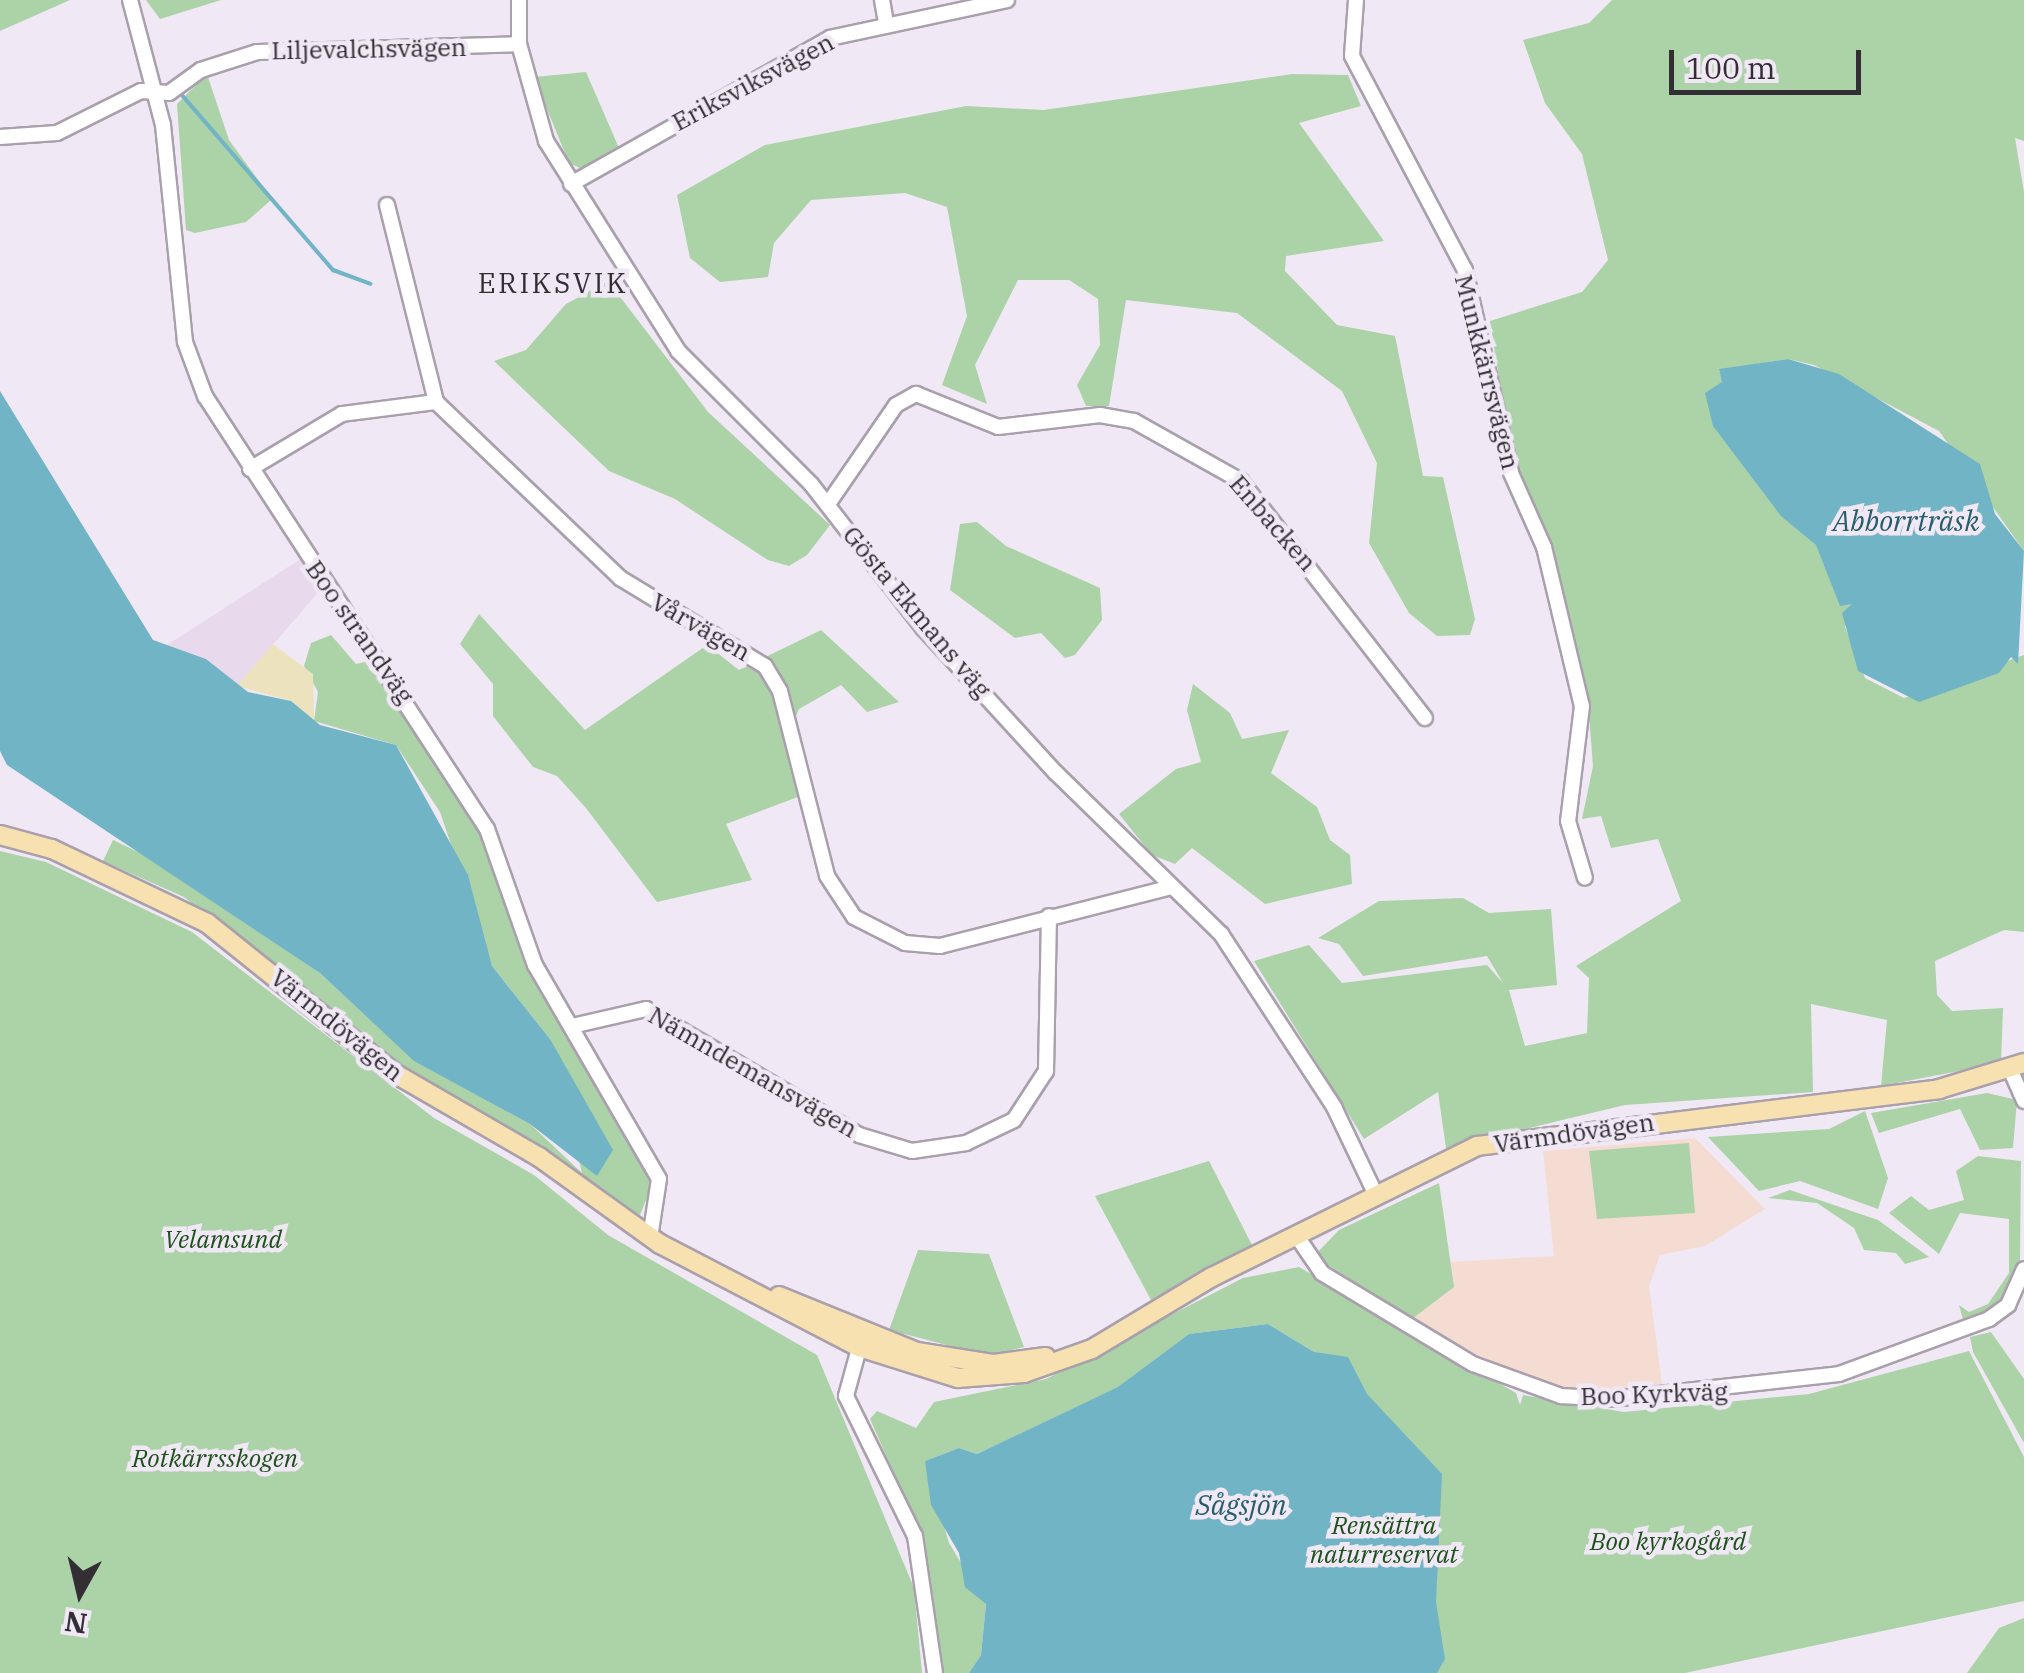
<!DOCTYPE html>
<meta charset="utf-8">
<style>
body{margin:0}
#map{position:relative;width:2024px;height:1673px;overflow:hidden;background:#f1e8f5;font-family:"IBM Plex Serif",serif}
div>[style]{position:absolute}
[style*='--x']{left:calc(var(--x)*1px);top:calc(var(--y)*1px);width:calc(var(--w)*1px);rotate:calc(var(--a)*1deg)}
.built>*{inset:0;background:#e8d9ed}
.education>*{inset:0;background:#f4dcd2}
.green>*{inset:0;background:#acd2a8}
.sand>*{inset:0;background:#ece2bd}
.water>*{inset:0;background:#71b4c5}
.stream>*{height:4px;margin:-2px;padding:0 2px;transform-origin:2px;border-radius:2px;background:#71b4c5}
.roads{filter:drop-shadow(2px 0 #a9a0ac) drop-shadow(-2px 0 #a9a0ac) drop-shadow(0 2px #a9a0ac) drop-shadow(0 -2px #a9a0ac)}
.minor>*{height:14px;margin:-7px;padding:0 7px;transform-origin:7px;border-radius:7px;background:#fff}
.major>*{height:18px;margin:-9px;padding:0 9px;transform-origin:9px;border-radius:9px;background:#f8e1b1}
span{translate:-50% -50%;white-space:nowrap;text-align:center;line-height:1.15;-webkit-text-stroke:9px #f1e8f5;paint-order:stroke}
.street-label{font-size:25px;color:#322e33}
.park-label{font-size:25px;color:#1d511a;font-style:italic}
.neighbourhood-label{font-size:28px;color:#322e33;letter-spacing:2.5px}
.water-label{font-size:28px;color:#265d6a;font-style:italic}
.north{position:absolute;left:30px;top:1543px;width:100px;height:100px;-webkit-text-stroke:8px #f1e8f5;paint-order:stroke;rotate:188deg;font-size:28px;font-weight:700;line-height:40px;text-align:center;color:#322e33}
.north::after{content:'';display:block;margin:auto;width:35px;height:45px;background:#322e33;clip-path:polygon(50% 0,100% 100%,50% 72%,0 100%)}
.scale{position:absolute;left:1669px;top:50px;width:192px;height:45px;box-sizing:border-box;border:5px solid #322e33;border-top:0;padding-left:12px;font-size:30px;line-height:35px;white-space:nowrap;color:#322e33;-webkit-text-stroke:8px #f1e8f5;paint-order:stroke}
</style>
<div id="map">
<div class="built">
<i style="clip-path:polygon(302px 558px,322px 588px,237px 686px,206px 659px,167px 645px)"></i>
</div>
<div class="education">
<i style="clip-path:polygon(1695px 1138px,1765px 1209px,1705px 1246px,1660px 1255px,1649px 1286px,1663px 1391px,1559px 1387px,1515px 1375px,1412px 1319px,1454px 1287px,1449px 1262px,1554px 1256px,1543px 1151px)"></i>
</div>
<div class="green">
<i style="clip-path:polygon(0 0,70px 0,0 31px)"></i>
<i style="clip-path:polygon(146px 0,221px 0,160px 19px)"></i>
<i style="clip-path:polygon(1612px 0,2024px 0,2024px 141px,2015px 138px,2024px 192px,2024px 551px,1939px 431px,1814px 365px,1788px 359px,1719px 370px,1761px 486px,1817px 546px,1837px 597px,1852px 604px,1845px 627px,1865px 678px,1904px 698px,2024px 655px,2024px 932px,2004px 930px,1935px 961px,1937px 995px,1952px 1011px,2003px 1008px,2001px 1063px,1881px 1086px,1887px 1020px,1811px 1004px,1813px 1092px,1625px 1105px,1446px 1148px,1438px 1092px,1364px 1139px,1254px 961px,1309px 945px,1342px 983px,1487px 965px,1503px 983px,1487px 956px,1363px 976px,1339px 944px,1318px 938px,1379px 901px,1463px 898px,1489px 913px,1551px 909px,1557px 985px,1509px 990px,1525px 1046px,1587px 1033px,1589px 978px,1576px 966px,1681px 901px,1658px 839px,1611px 848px,1601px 816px,1582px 819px,1593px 766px,1588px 701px,1510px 449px,1490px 321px,1582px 292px,1608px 260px,1582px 154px,1545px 103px,1523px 40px,1589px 23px)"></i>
<i style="clip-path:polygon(586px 72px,619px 148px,580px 168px,569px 163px,534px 77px)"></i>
<i style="clip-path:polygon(207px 74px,229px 140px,272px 199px,246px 222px,195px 233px,186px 230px,177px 104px)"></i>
<i style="clip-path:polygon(1292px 74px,1348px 75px,1361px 106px,1299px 123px,1384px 241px,1286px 256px,1285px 271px,1337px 325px,1395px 336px,1423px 476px,1443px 477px,1475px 619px,1470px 635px,1437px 636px,1409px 613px,1369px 543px,1377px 463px,1342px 391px,1237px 313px,1126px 300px,1109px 406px,1086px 406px,1077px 385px,1100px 345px,1098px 299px,1069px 280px,1018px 280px,975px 365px,987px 404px,942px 385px,967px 316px,947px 207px,905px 193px,811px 200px,774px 243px,768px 277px,720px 282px,690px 258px,677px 195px,765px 145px,966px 106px,1044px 110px)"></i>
<i style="clip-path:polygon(608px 281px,708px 412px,830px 525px,807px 555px,789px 566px,768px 560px,675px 499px,609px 471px,494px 361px,526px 350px,566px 304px)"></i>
<i style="clip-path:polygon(977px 522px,1006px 546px,1100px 588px,1102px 620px,1075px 655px,1065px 658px,1041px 633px,1015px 638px,950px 590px,960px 524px)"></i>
<i style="clip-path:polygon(479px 614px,585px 730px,707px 645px,739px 670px,821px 630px,899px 702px,867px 712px,841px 685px,799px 709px,787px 738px,803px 795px,726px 824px,752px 880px,657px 902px,586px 808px,557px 776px,533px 767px,493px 716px,493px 684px,460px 644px)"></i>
<i style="clip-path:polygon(331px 635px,356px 664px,373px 660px,481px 828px,525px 960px,654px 1180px,640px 1215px,398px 1066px,184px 897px,103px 861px,113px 840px,174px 869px,320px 973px,415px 1061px,530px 1124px,582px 1173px,550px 1039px,492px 966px,440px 812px,396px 745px,314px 721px,318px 692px,304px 666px,311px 643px)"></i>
<i style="clip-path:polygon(1193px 684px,1230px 713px,1242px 739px,1289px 730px,1271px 773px,1317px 807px,1330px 840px,1350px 855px,1352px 884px,1265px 904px,1192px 848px,1175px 864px,1152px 855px,1119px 814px,1176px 769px,1201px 762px,1187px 710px)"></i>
<i style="clip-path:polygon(0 851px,46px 862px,192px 932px,434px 1118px,534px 1175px,608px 1235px,817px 1355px,914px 1588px,922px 1673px,0 1673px)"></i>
<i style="clip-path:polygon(1987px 1093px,2017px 1100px,2013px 1148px,1980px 1150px,1960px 1109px,1879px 1133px,1871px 1113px)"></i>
<i style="clip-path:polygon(1865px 1111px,1888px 1178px,1878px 1209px,1800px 1181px,1759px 1191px,1708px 1137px,1829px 1129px)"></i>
<i style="clip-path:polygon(1689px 1143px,1695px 1213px,1597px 1219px,1589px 1151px)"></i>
<i style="clip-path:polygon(1978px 1156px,2021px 1161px,2020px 1260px,2002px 1302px,1964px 1323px,1959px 1305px,1969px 1312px,1988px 1304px,2009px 1273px,2009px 1219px,1960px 1213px,1939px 1254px,1889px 1213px,1911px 1196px,1929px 1210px,1964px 1200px,1956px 1171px)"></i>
<i style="clip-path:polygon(1209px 1161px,1252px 1245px,1151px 1300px,1095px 1196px)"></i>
<i style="clip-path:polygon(1439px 1183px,1454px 1287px,1412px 1319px,1314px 1256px,1339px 1230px)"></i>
<i style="clip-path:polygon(1790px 1190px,1878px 1220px,1929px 1257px,1905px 1264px,1896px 1253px,1864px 1250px,1854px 1228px,1817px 1203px,1768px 1198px)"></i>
<i style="clip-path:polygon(918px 1250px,989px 1254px,1024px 1347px,989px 1356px,889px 1330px)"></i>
<i style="clip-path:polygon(1299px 1267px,1516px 1393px,1520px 1405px,1523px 1395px,1624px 1412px,1809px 1394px,1969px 1351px,2024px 1457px,2024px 1601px,1685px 1673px,1243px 1673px,1314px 1352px,1268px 1324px,1189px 1334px,1119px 1387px,977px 1454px,959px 1448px,925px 1461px,949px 1543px,986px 1604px,981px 1655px,969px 1673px,944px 1673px,924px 1541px,870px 1419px,877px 1411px,916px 1428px,934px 1402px,1046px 1379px,1243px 1278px)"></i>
<i style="clip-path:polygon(1991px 1332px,2024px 1379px,2024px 1443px,1973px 1352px,1970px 1337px)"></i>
<i style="clip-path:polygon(2024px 1618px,2024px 1673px,1967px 1673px,1999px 1628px)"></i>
</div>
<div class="sand">
<i style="clip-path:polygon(273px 644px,313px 674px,314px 721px,291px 701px,237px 686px)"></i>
</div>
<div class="water">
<i style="clip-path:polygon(1788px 359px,1839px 374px,1980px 464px,1995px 514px,2024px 551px,2018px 664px,2011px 657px,1999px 673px,1919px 702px,1858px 671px,1842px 613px,1852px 604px,1840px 606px,1816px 545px,1781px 516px,1713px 426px,1705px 393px,1722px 382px,1719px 369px)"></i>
<i style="clip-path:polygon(0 391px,153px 640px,206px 659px,248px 692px,291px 701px,320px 725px,396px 745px,468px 875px,492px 966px,550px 1039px,613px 1150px,597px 1176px,530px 1124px,414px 1061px,320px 973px,7px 765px,0 751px)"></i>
<i style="clip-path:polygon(1268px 1324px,1314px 1352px,1348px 1357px,1367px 1394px,1442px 1474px,1436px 1602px,1445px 1659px,1437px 1673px,969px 1673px,981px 1655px,986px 1604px,965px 1587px,959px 1553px,931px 1505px,925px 1461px,959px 1448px,977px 1454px,1118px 1387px,1189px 1334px)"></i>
</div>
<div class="stream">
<i style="--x:181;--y:94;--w:233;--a:49.2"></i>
<i style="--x:333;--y:270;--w:40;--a:20.2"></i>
</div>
<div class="roads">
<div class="minor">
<i style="--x:130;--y:0;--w:129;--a:75.2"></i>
<i style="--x:163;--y:125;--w:218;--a:84.2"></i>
<i style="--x:185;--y:342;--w:58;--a:69.7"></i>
<i style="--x:205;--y:396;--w:517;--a:56.93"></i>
<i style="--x:487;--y:829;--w:144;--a:70.6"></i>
<i style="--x:535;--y:965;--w:247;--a:59.9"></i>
<i style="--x:659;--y:1179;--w:60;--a:98.7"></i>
<i style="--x:519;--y:0;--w:44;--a:90"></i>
<i style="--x:519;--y:44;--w:101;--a:74.4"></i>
<i style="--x:546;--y:141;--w:248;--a:57.8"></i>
<i style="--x:678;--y:351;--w:188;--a:45"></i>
<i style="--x:811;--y:484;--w:184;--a:52.1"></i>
<i style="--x:924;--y:629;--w:195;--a:47.5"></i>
<i style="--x:1056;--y:773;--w:231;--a:44.3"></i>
<i style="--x:1221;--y:934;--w:207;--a:56.8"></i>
<i style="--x:1334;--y:1107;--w:98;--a:64.5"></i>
<i style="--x:882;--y:0;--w:22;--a:80"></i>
<i style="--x:1356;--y:0;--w:56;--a:94.1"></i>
<i style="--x:1352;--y:56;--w:242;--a:62.2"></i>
<i style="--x:1465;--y:270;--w:208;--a:77.2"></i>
<i style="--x:1511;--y:473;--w:81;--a:66"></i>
<i style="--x:1544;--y:547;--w:163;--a:76.6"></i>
<i style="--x:1582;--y:706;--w:116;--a:96.9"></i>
<i style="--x:1568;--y:821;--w:59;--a:73.4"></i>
<i style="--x:0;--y:137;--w:57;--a:-4"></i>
<i style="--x:57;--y:133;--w:94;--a:-26.6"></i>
<i style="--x:141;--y:91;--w:28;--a:4"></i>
<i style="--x:169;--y:93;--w:39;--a:-36"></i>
<i style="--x:201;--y:70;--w:59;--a:-17.8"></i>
<i style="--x:257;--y:52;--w:262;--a:-1.7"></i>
<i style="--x:571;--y:184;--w:297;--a:-29.4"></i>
<i style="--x:830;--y:38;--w:181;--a:-12.1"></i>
<i style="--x:387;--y:205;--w:203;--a:76"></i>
<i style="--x:436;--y:402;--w:255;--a:43.7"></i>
<i style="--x:620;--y:578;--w:170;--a:31.3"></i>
<i style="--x:765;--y:666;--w:29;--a:59"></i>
<i style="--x:780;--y:691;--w:191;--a:75.7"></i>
<i style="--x:827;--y:876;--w:49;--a:56.6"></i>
<i style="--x:854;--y:917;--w:57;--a:27"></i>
<i style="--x:905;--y:943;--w:35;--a:5"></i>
<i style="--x:940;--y:946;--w:235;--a:-14.3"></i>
<i style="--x:250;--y:469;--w:107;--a:-30.9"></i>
<i style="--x:342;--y:414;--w:95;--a:-7.3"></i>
<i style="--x:828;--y:504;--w:120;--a:-55.5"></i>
<i style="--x:896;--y:405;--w:23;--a:-29"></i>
<i style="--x:916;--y:394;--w:88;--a:21.9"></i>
<i style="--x:998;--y:427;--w:103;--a:-6.7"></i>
<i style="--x:1100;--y:415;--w:35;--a:10"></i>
<i style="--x:1134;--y:421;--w:123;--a:29.3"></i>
<i style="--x:1241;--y:481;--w:300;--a:52.2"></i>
<i style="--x:572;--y:1026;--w:76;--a:-12.9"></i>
<i style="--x:646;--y:1009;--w:247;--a:30.6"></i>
<i style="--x:859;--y:1135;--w:55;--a:16.8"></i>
<i style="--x:912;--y:1151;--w:55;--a:-8.4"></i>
<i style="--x:966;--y:1143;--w:53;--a:-25.6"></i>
<i style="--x:1014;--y:1120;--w:59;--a:-56.9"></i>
<i style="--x:1046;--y:1071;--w:155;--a:-88.9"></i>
<i style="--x:2010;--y:1069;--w:35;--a:66"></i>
<i style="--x:1296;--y:1235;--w:46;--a:55.6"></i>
<i style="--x:1322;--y:1273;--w:176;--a:31.1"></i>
<i style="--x:1473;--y:1364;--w:94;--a:20"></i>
<i style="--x:1561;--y:1396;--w:52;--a:3.3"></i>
<i style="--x:1613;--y:1399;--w:227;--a:-6.3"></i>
<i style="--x:1839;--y:1374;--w:160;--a:-20.1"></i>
<i style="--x:1989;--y:1319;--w:24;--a:-36"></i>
<i style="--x:2008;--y:1305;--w:39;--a:-66"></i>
<i style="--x:861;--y:1341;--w:57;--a:105.3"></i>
<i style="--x:846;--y:1396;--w:156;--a:63.8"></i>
<i style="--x:915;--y:1536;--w:138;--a:81.7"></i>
</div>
<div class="major">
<i style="--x:0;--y:835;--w:54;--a:15.1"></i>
<i style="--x:52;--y:849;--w:172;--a:25.5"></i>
<i style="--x:207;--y:923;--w:240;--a:38.7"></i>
<i style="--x:394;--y:1073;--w:168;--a:30.1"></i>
<i style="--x:539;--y:1157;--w:149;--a:35.7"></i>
<i style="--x:660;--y:1244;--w:224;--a:27.4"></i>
<i style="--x:859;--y:1347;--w:104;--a:17.4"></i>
<i style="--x:958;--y:1378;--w:66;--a:-4.3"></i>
<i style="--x:1024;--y:1373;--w:72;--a:-19.4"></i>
<i style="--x:1092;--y:1349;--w:140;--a:-31"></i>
<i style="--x:1212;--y:1277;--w:296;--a:-26.3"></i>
<i style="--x:1477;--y:1146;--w:466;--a:-7"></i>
<i style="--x:1939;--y:1089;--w:89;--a:-17"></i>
<i style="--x:779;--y:1296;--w:149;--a:22.1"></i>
<i style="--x:917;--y:1352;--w:78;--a:8.9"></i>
<i style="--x:994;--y:1364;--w:52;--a:-7.7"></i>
</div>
</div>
<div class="street-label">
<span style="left:369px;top:49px;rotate:-1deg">Liljevalchsvägen</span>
<span style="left:753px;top:82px;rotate:-28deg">Eriksviksvägen</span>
<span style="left:1487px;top:372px;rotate:76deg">Munkkärrsvägen</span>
<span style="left:1273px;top:523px;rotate:49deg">Enbacken</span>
<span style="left:917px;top:612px;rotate:50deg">Gösta Ekmans väg</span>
<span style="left:701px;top:627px;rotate:30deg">Vårvägen</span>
<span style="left:360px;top:632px;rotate:55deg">Boo strandväg</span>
<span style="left:337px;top:1025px;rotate:39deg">Värmdövägen</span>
<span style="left:753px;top:1072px;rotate:30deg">Nämndemansvägen</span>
<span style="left:1574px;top:1133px;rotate:-8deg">Värmdövägen</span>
<span style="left:1654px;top:1394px;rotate:-2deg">Boo Kyrkväg</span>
</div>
<div class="park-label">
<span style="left:223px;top:1239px">Velamsund</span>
<span style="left:215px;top:1458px">Rotkärrsskogen</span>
<span style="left:1384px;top:1540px">Rensättra<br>naturreservat</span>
<span style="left:1668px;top:1541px">Boo kyrkogård</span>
</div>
<div class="neighbourhood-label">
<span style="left:553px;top:283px">ERIKSVIK</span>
</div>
<div class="water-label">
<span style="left:1906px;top:521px">Abborrträsk</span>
<span style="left:1241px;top:1505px">Sågsjön</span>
</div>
<div class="north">N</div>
<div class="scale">100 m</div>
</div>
